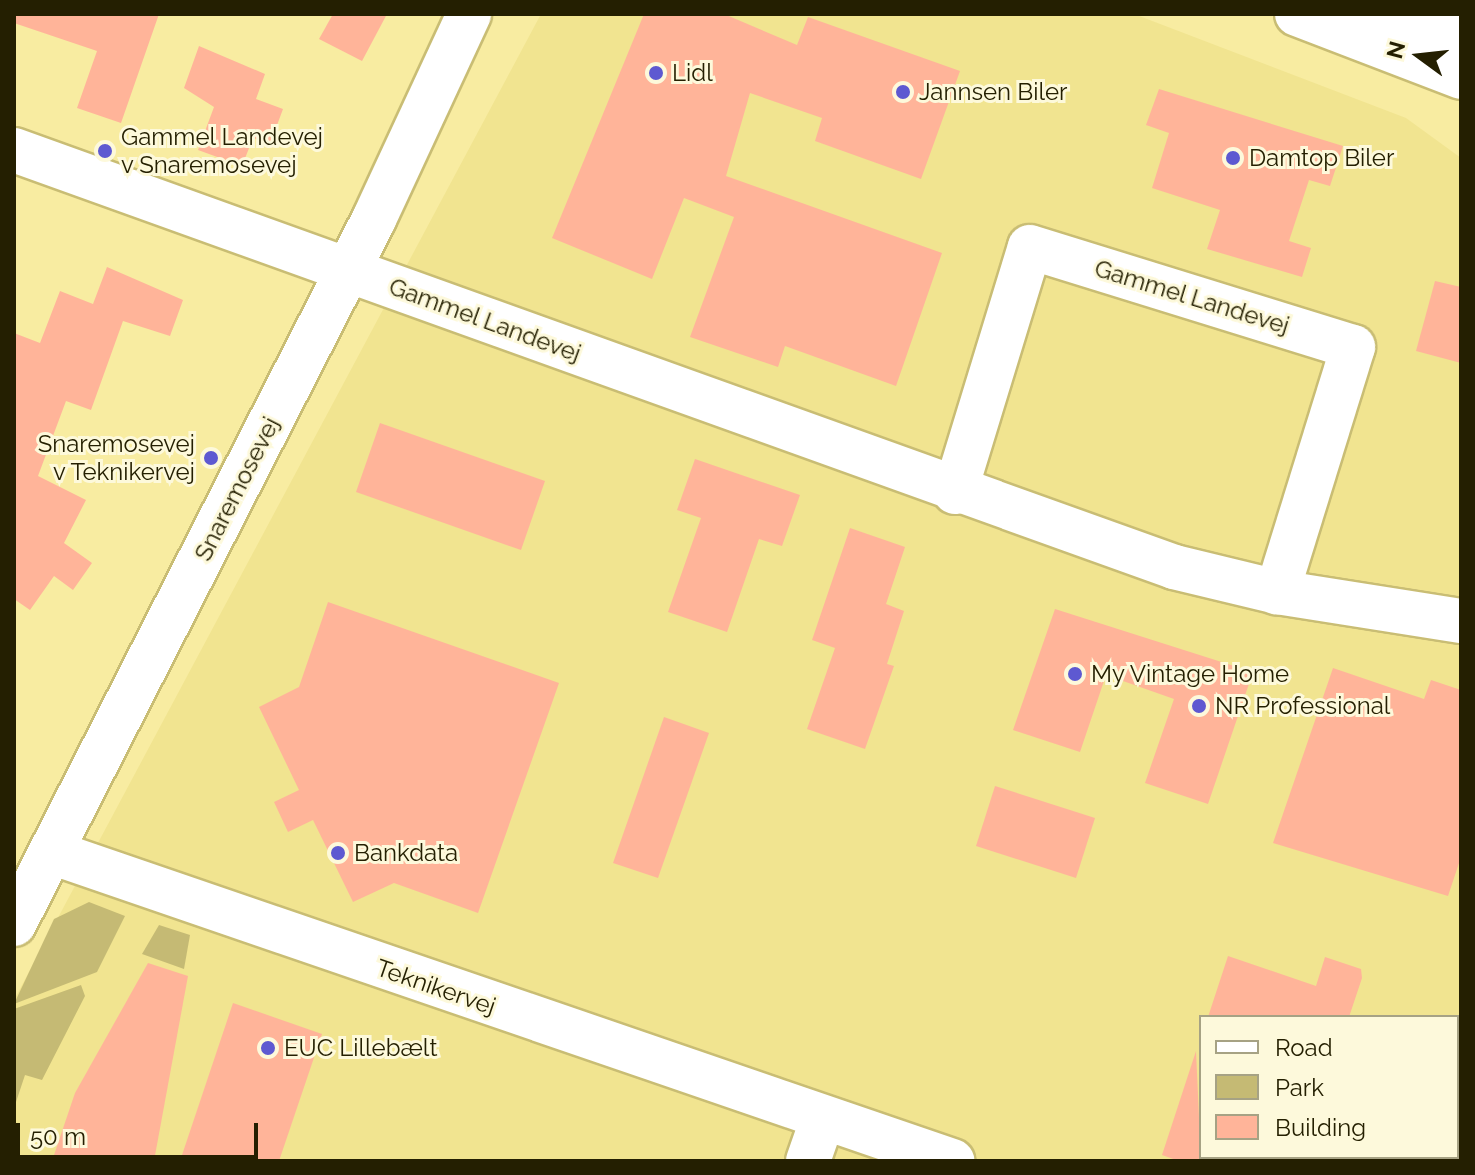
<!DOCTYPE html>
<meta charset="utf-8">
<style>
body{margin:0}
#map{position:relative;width:1475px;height:1175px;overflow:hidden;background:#f8eca1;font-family:Raleway,sans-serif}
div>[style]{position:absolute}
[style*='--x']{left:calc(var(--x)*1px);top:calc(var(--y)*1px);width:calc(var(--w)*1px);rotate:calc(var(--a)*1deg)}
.built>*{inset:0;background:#f1e490}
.green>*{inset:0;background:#c5ba74}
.building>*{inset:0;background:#ffb499}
.roads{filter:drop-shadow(2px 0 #c9bd74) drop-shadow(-2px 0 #c9bd74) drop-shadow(0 2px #c9bd74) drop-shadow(0 -2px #c9bd74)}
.minor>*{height:44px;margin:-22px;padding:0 22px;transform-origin:22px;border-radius:22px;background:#fff}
.major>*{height:44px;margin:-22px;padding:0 22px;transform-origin:22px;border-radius:22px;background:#fff}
.dots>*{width:22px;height:22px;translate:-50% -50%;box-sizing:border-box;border:4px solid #fdf9db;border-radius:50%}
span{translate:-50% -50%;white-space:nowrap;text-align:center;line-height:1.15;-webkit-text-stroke:6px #fdf9db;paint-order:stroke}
.poi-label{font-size:24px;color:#241f01}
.left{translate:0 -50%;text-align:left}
.right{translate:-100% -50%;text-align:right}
.street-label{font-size:24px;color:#241f01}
.frame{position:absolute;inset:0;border:16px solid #241f01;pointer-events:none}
.legend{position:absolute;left:1199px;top:1015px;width:260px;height:144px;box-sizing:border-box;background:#fdf9db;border:2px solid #a6a284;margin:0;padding:10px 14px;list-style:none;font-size:24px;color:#241f01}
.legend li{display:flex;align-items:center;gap:16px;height:40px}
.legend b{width:40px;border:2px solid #a6a284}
.north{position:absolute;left:1379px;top:16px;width:80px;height:80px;-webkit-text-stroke:6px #fdf9db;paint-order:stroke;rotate:285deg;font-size:22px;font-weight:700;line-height:32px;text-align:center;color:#241f01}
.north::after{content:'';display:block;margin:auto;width:28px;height:36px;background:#241f01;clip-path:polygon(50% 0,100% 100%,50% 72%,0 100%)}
.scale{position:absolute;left:16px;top:1123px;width:242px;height:36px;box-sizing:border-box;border:4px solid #241f01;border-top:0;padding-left:10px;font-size:24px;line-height:28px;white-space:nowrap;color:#241f01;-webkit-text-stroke:6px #fdf9db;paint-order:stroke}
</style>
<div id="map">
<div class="built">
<i style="clip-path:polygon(evenodd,541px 14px,1134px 14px,1406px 118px,1461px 158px,1461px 1161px,14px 1161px,14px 1000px,541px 14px,1201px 1017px,1457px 1017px,1457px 1157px,1201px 1157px,1201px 1017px)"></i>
</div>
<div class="green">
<i style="clip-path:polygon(89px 902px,125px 916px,97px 972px,14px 1004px,54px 919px)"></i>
<i style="clip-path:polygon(159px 925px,190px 935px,184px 969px,142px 954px)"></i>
<i style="clip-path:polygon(81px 985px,85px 996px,42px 1080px,25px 1075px,14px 1108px,14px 1009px)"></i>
</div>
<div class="building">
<i style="clip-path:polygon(14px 14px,159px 14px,121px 123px,77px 108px,97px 51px,14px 23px)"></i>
<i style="clip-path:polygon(333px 14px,387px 14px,362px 61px,319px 39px)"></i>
<i style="clip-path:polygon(644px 14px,724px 14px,797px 45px,808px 17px,960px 71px,921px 179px,815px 141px,822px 118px,750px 93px,726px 176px,942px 253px,896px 386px,785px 346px,778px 367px,690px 337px,734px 217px,684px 198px,652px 279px,552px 238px)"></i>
<i style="clip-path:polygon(199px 46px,265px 74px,256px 99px,283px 109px,270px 144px,253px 138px,242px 166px,198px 150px,214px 107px,184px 88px)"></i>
<i style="clip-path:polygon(1159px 89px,1343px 146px,1330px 186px,1309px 180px,1289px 241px,1311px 248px,1302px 277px,1207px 249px,1220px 210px,1152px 188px,1169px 133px,1146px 125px)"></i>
<i style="clip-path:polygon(107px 267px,183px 300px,170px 336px,123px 321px,91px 410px,66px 401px,38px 476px,86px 500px,64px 543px,92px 563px,73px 590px,54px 576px,30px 610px,14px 599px,14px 333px,40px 343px,60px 291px,93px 304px)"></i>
<i style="clip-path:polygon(1435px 281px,1461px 287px,1461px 363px,1416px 351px)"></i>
<i style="clip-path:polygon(380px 423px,545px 481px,521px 550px,356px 492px)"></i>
<i style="clip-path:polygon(695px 459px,800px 495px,782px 546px,759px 539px,727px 632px,668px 612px,701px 518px,677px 510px)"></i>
<i style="clip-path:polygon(850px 528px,905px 547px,886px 604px,904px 611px,887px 664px,894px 666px,865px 749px,807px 729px,835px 648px,812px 640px)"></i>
<i style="clip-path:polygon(328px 602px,559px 683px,478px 913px,394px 883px,353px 902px,313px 820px,288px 832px,274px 802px,299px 790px,259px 707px,299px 687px)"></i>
<i style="clip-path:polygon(1055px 609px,1253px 672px,1208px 804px,1145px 783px,1174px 699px,1106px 675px,1080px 752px,1013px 730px)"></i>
<i style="clip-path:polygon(1333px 668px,1424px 699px,1431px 680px,1461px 690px,1461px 857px,1448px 896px,1273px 843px)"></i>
<i style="clip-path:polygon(664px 717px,709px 733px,658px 878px,613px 863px)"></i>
<i style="clip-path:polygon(995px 786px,1095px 818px,1076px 878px,976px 846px)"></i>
<i style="clip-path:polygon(1228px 956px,1316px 986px,1325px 957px,1361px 969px,1362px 978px,1349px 1017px,1208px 1017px)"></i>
<i style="clip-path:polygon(148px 963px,188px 976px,154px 1161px,52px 1161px,75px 1093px)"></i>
<i style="clip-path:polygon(233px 1003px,322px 1034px,279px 1161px,180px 1161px)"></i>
<i style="clip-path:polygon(1196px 1051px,1201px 1161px,1179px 1161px,1162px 1155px)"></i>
</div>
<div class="roads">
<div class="minor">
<i style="--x:14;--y:150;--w:1233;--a:19.77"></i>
<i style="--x:1174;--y:567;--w:106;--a:13.6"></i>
<i style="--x:1277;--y:592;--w:186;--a:9"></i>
<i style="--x:955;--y:492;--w:256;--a:-73"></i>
<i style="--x:1030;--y:247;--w:338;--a:17.2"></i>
<i style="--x:1353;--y:347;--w:257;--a:107.2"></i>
<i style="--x:51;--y:852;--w:953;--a:18.93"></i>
<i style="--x:14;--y:924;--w:792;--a:-62.95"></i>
<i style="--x:374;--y:219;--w:226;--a:-65.1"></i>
<i style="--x:808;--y:1161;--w:46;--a:-70.8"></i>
</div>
<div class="major">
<i style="--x:1297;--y:14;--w:176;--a:21"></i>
<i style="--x:1379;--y:14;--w:72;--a:16.9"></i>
<i style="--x:1448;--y:35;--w:14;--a:-21"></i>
</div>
</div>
<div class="dots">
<i style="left:656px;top:73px;background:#5e59d1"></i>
<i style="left:903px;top:92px;background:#5e59d1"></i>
<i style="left:105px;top:151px;background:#5e59d1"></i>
<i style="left:1233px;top:158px;background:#5e59d1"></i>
<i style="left:211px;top:458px;background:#5e59d1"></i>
<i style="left:1075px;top:674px;background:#5e59d1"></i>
<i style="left:1199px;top:706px;background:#5e59d1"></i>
<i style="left:338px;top:853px;background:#5e59d1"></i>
<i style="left:268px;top:1048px;background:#5e59d1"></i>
</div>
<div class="poi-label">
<span class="left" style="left:672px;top:73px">Lidl</span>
<span class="left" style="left:919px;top:92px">Jannsen Biler</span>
<span class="left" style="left:121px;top:151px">Gammel Landevej<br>v Snaremosevej</span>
<span class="left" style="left:1249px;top:158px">Damtop Biler</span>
<span class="right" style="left:195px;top:458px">Snaremosevej<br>v Teknikervej</span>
<span class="left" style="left:1091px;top:674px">My Vintage Home</span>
<span class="left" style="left:1215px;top:706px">NR Professional</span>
<span class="left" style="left:354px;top:853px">Bankdata</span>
<span class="left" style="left:284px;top:1048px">EUC Lillebælt</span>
</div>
<div class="street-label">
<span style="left:1192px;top:297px;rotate:17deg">Gammel Landevej</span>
<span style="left:485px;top:320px;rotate:20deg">Gammel Landevej</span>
<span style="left:237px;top:489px;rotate:-63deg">Snaremosevej</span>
<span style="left:436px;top:987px;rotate:19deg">Teknikervej</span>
</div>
<div class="frame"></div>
<ul class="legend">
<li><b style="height:10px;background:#fff"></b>Road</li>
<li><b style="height:22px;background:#c5ba74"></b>Park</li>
<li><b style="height:22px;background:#ffb499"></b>Building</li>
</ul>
<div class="north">N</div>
<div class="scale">50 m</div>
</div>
